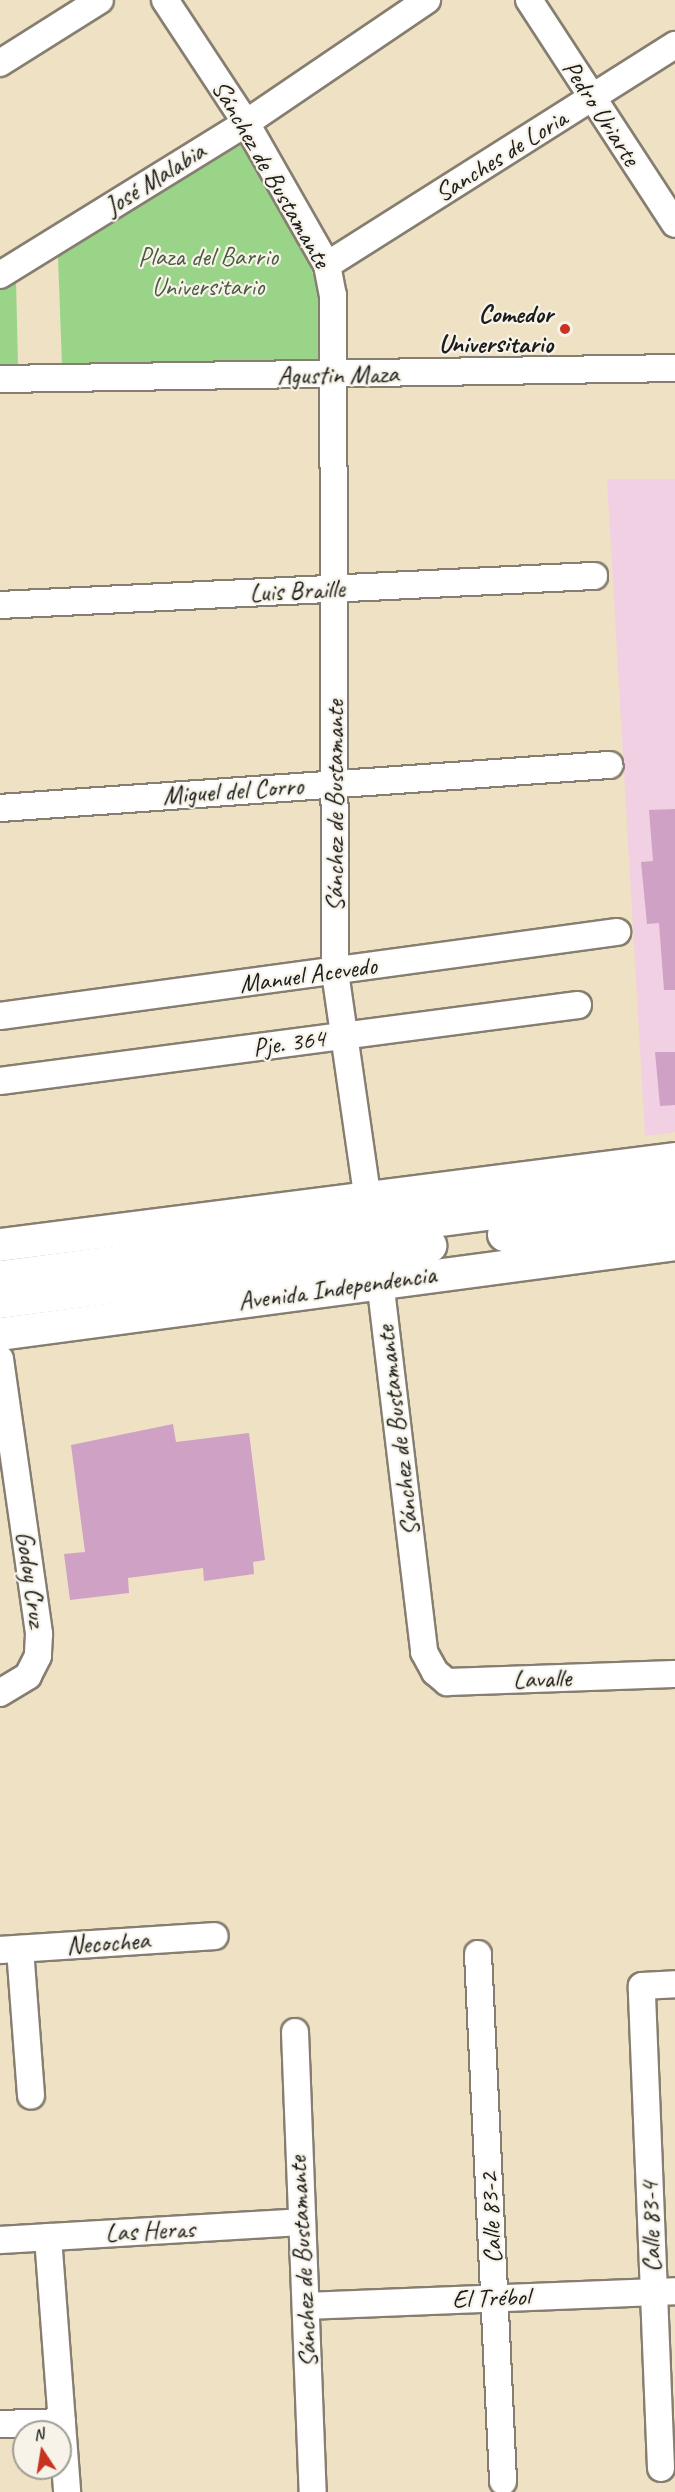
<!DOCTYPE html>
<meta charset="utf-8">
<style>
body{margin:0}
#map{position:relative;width:675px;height:2492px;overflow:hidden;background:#efe1c3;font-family:Caveat,sans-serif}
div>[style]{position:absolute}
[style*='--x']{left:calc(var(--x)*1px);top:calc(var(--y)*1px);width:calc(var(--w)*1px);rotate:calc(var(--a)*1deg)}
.built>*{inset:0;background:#f1d0e3}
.green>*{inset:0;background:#9ad488}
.building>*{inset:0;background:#cfa1c5}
.roads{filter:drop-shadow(2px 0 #867e70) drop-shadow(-2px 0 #867e70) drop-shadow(0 2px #867e70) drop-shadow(0 -2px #867e70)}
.minor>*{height:26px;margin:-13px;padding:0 13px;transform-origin:13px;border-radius:13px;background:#fff}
.major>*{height:32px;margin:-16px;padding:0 16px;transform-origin:16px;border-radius:16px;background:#fff}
.highway>*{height:33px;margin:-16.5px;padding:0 16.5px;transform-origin:16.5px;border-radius:16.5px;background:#fff}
.dots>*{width:16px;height:16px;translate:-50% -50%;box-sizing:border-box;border:3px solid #f7f3e8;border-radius:50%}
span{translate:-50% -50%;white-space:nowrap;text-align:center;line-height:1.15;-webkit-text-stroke:4.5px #f7f3e8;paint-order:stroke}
.street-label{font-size:26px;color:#1c1c1c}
.park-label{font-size:26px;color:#485c42}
.poi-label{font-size:26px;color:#1c1c1c;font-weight:700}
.right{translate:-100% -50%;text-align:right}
.north{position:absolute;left:12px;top:2420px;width:60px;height:60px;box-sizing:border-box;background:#f7f3e8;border:2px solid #9f9d96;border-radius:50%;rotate:348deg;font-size:16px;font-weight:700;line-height:24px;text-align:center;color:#1c1c1c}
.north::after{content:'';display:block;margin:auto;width:21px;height:27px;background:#c8321e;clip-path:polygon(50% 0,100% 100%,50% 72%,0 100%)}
</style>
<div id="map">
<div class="built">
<i style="clip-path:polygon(607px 479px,675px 479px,675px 1132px,645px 1136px)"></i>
</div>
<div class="green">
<i style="clip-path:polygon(242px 144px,300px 238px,320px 294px,320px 362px,62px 365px,58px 256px)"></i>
<i style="clip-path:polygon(16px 280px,18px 366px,0 366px,0 290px)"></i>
</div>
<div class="building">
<i style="clip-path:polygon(675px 809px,675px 990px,664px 990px,659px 923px,647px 924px,641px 862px,653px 861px,649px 810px)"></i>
<i style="clip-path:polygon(655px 1052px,675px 1052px,675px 1105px,660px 1106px)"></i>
<i style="clip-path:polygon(173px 1424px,176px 1442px,249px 1433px,265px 1560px,253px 1562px,254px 1574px,204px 1581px,203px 1568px,128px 1578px,129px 1593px,70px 1600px,64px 1554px,85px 1552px,71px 1445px)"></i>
</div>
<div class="roads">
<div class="minor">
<i style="--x:165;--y:0;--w:147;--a:56.6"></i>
<i style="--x:246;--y:123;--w:163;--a:60.3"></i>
<i style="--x:327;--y:265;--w:31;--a:79"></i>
<i style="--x:333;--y:295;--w:677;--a:89.83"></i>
<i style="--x:335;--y:972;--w:246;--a:81.8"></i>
<i style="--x:529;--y:0;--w:267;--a:56.9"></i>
<i style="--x:0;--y:63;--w:118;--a:-32.2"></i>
<i style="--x:327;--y:265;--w:412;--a:-32.3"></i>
<i style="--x:0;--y:275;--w:289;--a:-31.7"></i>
<i style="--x:246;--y:123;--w:219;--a:-34.2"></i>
<i style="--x:0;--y:379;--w:675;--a:-0.93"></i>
<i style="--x:0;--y:605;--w:595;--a:-2.8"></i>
<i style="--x:0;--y:808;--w:611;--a:-4.04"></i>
<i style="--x:0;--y:1016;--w:623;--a:-7.75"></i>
<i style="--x:0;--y:1081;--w:583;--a:-7.49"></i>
<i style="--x:378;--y:1264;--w:391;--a:83.2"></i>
<i style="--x:424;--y:1652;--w:23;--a:61"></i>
<i style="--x:435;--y:1672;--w:16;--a:40"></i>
<i style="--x:447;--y:1682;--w:228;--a:-2"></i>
<i style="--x:0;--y:1359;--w:278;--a:81.9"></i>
<i style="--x:39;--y:1634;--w:22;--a:93"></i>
<i style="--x:38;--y:1656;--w:22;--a:117"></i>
<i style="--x:28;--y:1676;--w:33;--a:149"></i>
<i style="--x:20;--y:1949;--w:147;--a:85.7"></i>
<i style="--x:0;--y:1950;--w:215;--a:-3.7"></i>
<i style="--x:478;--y:1954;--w:528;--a:87.28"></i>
<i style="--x:295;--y:2032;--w:460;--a:87.8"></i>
<i style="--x:48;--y:2237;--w:256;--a:85.7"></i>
<i style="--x:0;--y:2240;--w:301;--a:-3.4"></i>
<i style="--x:306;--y:2306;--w:369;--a:-2.3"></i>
<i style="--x:0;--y:2424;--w:62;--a:-1.8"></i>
<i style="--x:661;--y:2468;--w:482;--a:-92.3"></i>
<i style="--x:642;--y:1986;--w:33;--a:-3"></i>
</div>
<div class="major">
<i style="--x:0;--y:1245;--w:680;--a:-7.26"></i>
<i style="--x:0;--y:1334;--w:681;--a:-7.59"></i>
</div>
<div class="highway">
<i style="--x:504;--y:1234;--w:172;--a:-6.7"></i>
<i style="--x:0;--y:1277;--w:681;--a:-7.51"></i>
<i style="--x:0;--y:1301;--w:433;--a:-7.4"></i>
</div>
</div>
<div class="dots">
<i style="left:565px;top:329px;background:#c8321e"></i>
</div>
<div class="street-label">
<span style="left:601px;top:113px;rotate:57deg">Pedro Uriarte</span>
<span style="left:501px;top:156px;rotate:-32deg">Sanches de Loria</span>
<span style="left:271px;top:174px;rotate:60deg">Sánchez de Bustamante</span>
<span style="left:155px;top:179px;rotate:-32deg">José Malabia</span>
<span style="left:338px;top:375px;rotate:-1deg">Agustin Maza</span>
<span style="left:297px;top:591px;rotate:-3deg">Luis Braille</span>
<span style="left:233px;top:791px;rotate:-4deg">Miguel del Corro</span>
<span style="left:335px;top:806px;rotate:-90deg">Sánchez de Bustamante</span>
<span style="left:308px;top:975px;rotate:-8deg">Manuel Acevedo</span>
<span style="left:289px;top:1043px;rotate:-8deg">Pje. 364</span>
<span style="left:337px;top:1288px;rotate:-8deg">Avenida Independencia</span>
<span style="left:398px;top:1431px;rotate:-97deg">Sánchez de Bustamante</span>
<span style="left:31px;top:1579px;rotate:82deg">Godoy Cruz</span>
<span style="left:542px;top:1679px;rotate:-2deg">Lavalle</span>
<span style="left:108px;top:1943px;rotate:-4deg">Necochea</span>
<span style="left:491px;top:2218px;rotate:-93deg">Calle 83-2</span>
<span style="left:651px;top:2227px;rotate:-92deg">Calle 83-4</span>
<span style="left:150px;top:2231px;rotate:-3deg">Las Heras</span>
<span style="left:303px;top:2262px;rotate:-93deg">Sánchez de Bustamante</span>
<span style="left:491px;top:2298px;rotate:-2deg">El Trébol</span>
</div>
<div class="park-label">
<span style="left:208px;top:272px">Plaza del Barrio<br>Universitario</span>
</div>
<div class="poi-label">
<span class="right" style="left:553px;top:329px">Comedor<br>Universitario</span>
</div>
<div class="north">N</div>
</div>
